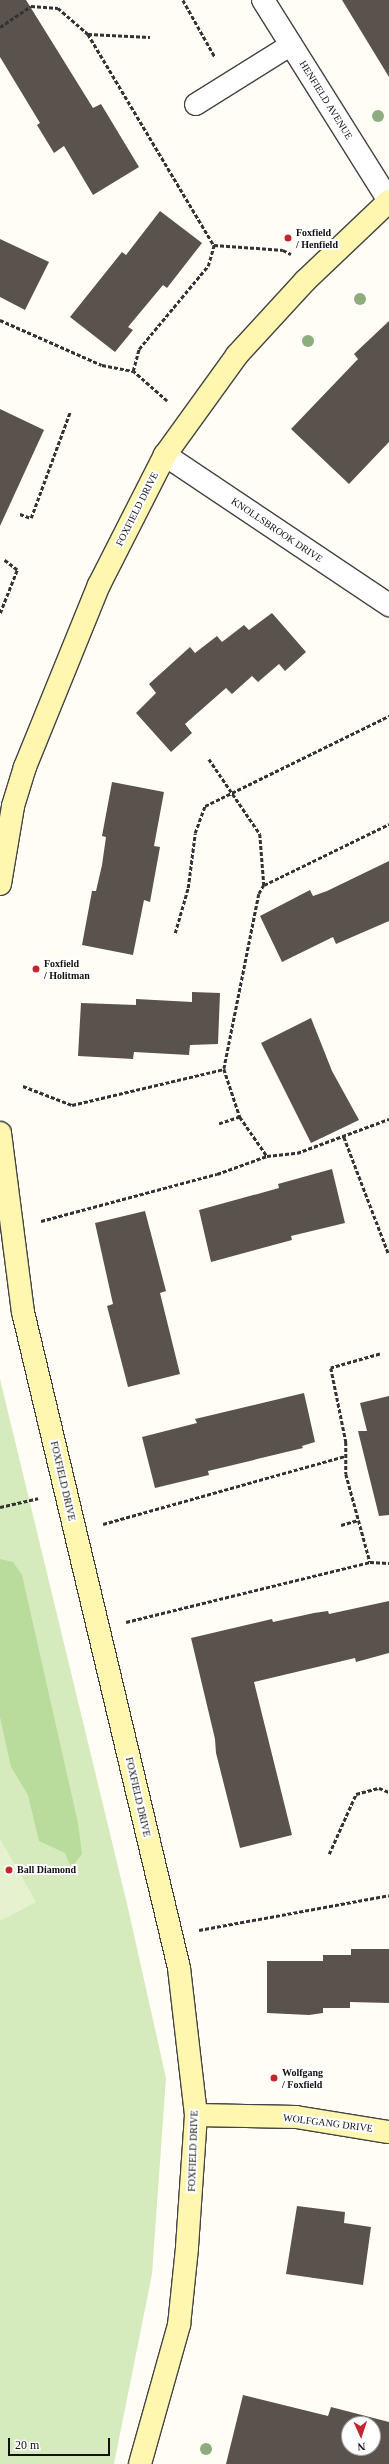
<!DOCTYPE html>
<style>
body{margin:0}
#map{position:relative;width:389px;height:2464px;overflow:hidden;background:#fffdf5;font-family:"Times New Roman",serif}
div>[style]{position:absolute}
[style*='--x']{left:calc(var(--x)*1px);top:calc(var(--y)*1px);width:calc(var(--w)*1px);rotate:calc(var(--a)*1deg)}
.green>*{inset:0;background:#d5ebbd}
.forest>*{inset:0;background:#b9dc9c}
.pitch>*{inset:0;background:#e6f2cf}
.building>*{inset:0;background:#5a524d}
.path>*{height:2.5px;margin-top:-1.25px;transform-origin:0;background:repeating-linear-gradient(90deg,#333 0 4px,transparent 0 6px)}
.roads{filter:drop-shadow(1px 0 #444) drop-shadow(-1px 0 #444) drop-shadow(0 1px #444) drop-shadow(0 -1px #444)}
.lane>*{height:21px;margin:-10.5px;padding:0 10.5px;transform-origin:10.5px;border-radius:10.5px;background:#fff}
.street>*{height:22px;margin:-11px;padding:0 11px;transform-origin:11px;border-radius:11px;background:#fff}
.secondary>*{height:22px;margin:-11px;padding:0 11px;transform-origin:11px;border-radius:11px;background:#fff6b0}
.trees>*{width:12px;height:12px;margin:-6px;border-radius:50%;background:#8dad7f}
.dots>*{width:11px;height:11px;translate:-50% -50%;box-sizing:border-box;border:2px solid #fff;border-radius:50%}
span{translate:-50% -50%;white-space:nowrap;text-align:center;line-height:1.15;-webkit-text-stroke:4px #fff;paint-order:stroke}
.street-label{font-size:10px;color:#111}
.poi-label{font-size:10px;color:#111;font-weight:700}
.left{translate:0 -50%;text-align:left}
.north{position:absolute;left:341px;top:2416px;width:40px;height:40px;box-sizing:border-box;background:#fff;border:1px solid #a0a0a0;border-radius:50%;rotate:177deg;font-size:11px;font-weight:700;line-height:16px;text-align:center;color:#111}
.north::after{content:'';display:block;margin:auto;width:14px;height:18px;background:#c4262e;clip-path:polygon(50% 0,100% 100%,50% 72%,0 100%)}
.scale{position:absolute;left:8px;top:2438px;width:102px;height:18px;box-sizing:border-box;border:2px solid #111;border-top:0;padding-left:5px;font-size:12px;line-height:14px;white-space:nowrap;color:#111;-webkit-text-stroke:3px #fff;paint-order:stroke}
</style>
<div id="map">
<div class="green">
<i style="clip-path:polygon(0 1379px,128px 1908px,166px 2078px,152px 2274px,114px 2464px,0 2464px)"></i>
</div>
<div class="forest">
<i style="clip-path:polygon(0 1559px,13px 1562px,22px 1575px,78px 1823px,82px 1854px,71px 1868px,65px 1853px,39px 1841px,28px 1795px,11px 1767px,0 1717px)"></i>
</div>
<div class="pitch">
<i style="clip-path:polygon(0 1839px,36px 1902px,0 1921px)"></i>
</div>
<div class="building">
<i style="clip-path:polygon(0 0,26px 0,93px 108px,101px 104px,139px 167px,93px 195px,64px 146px,54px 153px,37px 125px,40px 123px,0 57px)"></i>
<i style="clip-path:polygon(342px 0,389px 0,389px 77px)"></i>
<i style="clip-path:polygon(160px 211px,202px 243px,167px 288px,163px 285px,128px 327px,133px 330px,115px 352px,70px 317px,122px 252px,126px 255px)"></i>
<i style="clip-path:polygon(0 239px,49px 262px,25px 310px,0 297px)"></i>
<i style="clip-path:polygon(389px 321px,389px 442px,349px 484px,291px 429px,358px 359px,354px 354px)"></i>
<i style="clip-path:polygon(0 409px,44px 430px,0 526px)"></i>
<i style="clip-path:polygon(272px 613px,306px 652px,285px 671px,279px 664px,258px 682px,252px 676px,232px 694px,226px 688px,185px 724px,192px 733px,171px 752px,136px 713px,156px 693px,149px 684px,190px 647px,195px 653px,217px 636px,222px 642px,244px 625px,249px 630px)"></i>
<i style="clip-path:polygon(112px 782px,164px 792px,154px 846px,160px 847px,150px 902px,144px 900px,133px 955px,82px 945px,92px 891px,96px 891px,102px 865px,106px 837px,102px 836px)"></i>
<i style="clip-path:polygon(389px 861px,389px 921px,336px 944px,333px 937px,282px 962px,260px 916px,310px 890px,313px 896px,327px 891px)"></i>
<i style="clip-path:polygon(192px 992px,220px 993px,218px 1044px,190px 1045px,189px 1055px,134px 1052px,133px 1059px,78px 1056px,81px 1003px,136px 1005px,136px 999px,192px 1002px)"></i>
<i style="clip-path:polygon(311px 1018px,332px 1071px,359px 1120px,311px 1143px,261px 1043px)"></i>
<i style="clip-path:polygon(332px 1169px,345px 1223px,291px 1236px,292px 1240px,211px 1262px,199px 1210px,279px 1188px,278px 1184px)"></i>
<i style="clip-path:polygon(145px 1211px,166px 1291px,160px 1293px,180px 1374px,128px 1387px,107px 1306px,113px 1304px,95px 1223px)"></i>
<i style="clip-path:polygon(304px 1393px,315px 1442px,302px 1446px,303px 1448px,208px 1471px,209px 1475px,155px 1488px,142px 1437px,197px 1423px,195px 1419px)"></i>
<i style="clip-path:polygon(389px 1396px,389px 1515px,379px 1516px,358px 1431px,367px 1431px,360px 1403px)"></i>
<i style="clip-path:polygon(389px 1601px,389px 1653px,356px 1662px,355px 1658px,254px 1682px,292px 1835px,240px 1848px,216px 1753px,215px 1739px,191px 1638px,272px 1619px,273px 1622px,314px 1613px,328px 1611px,329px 1614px)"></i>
<i style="clip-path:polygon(351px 1949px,389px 1949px,389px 2003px,350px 2002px,350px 2008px,323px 2008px,323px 2013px,309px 2015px,267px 2013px,267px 1961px,323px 1961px,323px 1955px,351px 1955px)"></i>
<i style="clip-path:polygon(297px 2206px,345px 2212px,344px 2223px,371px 2227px,363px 2285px,286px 2274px)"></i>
<i style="clip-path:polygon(evenodd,243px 2395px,328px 2416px,331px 2407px,389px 2422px,389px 2464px,226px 2464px,243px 2395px,349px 2424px,373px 2424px,373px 2448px,349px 2448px,349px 2424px)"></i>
</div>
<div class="path">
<i style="--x:183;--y:0;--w:65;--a:60.7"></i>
<i style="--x:0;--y:27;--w:37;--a:-34"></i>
<i style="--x:31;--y:6;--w:27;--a:4"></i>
<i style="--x:58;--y:8;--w:40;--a:41"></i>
<i style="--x:88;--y:34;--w:62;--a:2.8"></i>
<i style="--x:88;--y:34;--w:246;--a:59.2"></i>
<i style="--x:214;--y:245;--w:69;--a:4.1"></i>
<i style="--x:283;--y:250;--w:9;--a:27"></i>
<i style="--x:0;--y:320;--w:111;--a:23.8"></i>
<i style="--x:102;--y:365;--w:32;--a:11"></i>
<i style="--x:167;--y:401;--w:45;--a:-138.6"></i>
<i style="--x:133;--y:371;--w:23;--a:-75"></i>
<i style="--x:139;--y:349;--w:108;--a:-50.3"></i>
<i style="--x:208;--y:266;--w:22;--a:-74"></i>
<i style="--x:20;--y:514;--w:12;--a:20"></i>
<i style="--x:31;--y:518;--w:113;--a:-69.8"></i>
<i style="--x:0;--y:613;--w:46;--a:-68.4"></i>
<i style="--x:17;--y:570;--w:16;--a:-142"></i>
<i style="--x:209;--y:759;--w:91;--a:55.8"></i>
<i style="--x:260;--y:834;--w:51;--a:85.5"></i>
<i style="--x:264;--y:885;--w:10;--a:119"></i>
<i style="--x:259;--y:894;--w:178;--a:101.3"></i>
<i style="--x:224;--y:1069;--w:51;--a:71.6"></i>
<i style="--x:240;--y:1117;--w:22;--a:162"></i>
<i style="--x:264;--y:885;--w:139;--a:-26"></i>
<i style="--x:175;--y:933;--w:47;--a:-73.9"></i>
<i style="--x:188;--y:888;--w:55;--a:-82.7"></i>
<i style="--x:195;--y:833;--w:29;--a:-70"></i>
<i style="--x:205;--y:806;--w:205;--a:-26.1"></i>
<i style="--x:23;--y:1086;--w:53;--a:21.2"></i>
<i style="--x:72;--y:1105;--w:156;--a:-13.3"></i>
<i style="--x:240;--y:1117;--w:47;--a:55.3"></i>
<i style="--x:267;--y:1156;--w:30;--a:-6"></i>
<i style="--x:297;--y:1153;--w:98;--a:-20.3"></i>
<i style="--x:344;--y:1137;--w:126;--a:69.1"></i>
<i style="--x:41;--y:1221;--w:182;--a:-15"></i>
<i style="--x:217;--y:1174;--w:53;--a:-19.8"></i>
<i style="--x:380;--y:1354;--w:51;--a:164.1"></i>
<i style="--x:331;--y:1368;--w:76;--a:78.5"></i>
<i style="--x:346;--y:1442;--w:32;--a:90"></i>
<i style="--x:346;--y:1474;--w:91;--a:74.7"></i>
<i style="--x:370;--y:1562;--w:19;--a:3"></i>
<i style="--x:0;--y:1507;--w:39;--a:-13"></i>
<i style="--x:103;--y:1524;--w:251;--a:-15.7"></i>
<i style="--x:341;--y:1525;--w:18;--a:-16"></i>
<i style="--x:126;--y:1622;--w:251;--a:-13.8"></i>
<i style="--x:329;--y:1854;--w:66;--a:-65.8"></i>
<i style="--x:356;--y:1794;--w:24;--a:-15"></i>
<i style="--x:379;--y:1788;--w:11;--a:22"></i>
<i style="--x:199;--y:1930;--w:193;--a:-10.4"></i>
</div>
<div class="roads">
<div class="lane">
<i style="--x:195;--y:104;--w:113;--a:-32"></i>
</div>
<div class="street">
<i style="--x:263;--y:0;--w:237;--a:57.9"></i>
<i style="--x:165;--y:455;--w:270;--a:33.8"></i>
</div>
<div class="secondary">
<i style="--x:0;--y:884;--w:79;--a:-80.5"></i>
<i style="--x:13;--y:806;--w:41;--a:-72.9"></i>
<i style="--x:25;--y:767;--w:196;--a:-67.9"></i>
<i style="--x:99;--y:585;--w:146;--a:-63.1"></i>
<i style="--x:165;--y:455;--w:123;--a:-54.2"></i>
<i style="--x:237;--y:355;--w:100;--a:-47.4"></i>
<i style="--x:305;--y:281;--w:116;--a:-43.6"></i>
<i style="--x:0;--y:1133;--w:180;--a:82.7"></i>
<i style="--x:23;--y:1312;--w:674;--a:76.62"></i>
<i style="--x:179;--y:1968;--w:148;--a:83.4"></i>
<i style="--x:196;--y:2115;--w:133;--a:93.9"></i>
<i style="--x:187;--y:2248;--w:77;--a:95.9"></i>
<i style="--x:179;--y:2325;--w:144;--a:105.7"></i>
<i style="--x:196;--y:2115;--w:100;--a:1.1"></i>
<i style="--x:296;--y:2117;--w:94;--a:9.2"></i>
</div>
</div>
<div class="trees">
<i style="left:378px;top:116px"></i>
<i style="left:360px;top:299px"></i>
<i style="left:308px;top:341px"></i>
<i style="left:206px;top:2449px"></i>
</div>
<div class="dots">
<i style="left:288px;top:238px;background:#c4262e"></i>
<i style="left:36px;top:969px;background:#c4262e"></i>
<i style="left:9px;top:1870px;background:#c4262e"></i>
<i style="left:274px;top:2078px;background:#c4262e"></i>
</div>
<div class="street-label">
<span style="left:326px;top:100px;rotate:58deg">HENFIELD AVENUE</span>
<span style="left:137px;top:509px;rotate:-63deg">FOXFIELD DRIVE</span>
<span style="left:277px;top:530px;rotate:34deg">KNOLLSBROOK DRIVE</span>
<span style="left:63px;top:1481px;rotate:77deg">FOXFIELD DRIVE</span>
<span style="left:138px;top:1797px;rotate:77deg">FOXFIELD DRIVE</span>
<span style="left:328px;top:2123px;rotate:7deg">WOLFGANG DRIVE</span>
<span style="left:193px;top:2151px;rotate:-88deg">FOXFIELD DRIVE</span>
</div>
<div class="poi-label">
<span class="left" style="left:296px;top:238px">Foxfield<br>/ Henfield</span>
<span class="left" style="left:44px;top:969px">Foxfield<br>/ Holitman</span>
<span class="left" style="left:17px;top:1870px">Ball Diamond</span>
<span class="left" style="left:282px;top:2078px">Wolfgang<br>/ Foxfield</span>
</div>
<div class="north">N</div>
<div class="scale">20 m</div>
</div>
